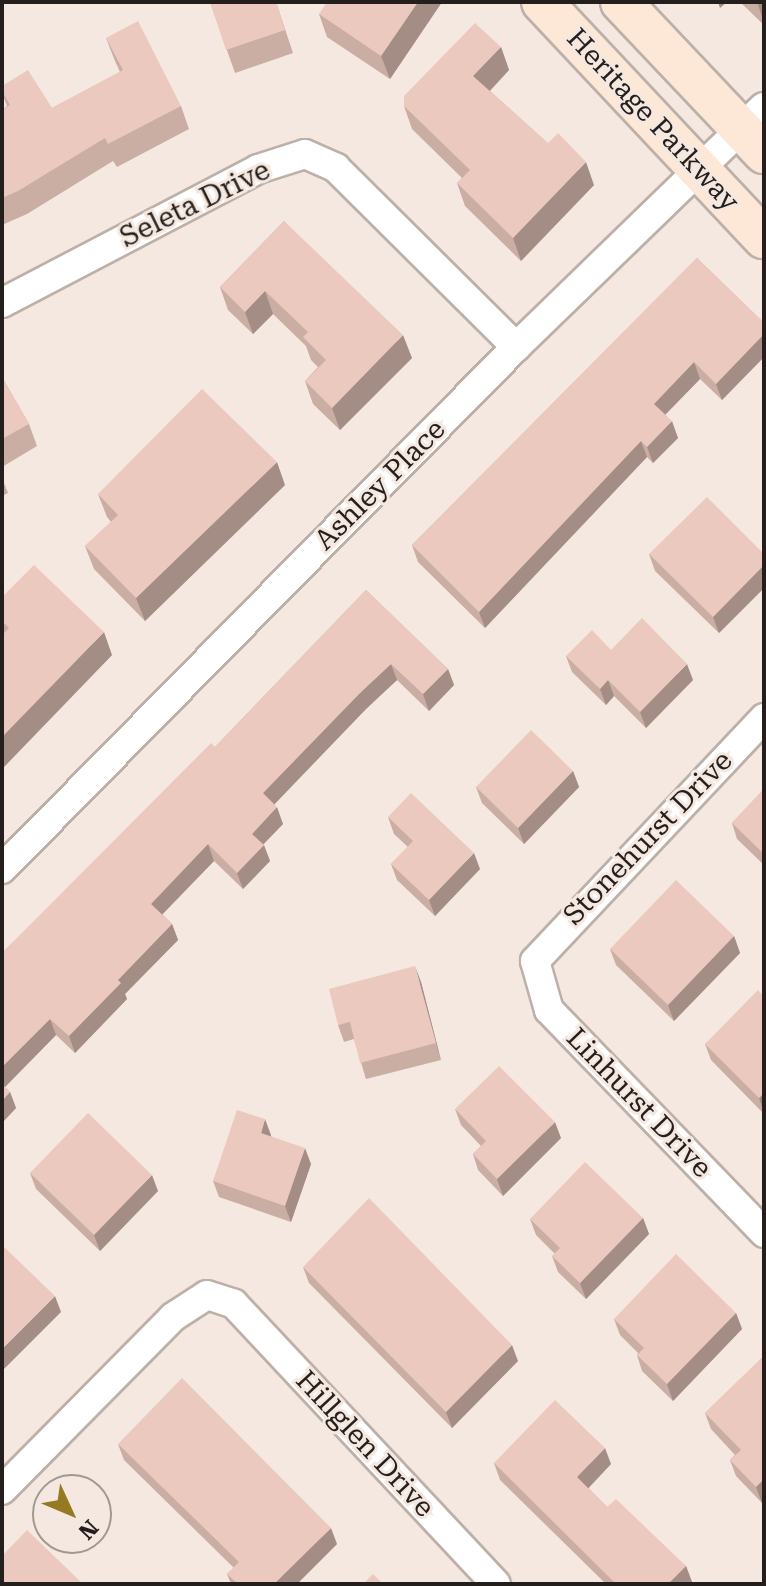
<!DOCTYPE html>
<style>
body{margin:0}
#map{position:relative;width:766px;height:1586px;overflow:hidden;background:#f5e8e1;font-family:"Roboto Serif",serif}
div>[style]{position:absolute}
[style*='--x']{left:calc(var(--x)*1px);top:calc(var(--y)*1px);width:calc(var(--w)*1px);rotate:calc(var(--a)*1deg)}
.roads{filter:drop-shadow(2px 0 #bcb0a9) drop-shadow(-2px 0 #bcb0a9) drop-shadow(0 2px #bcb0a9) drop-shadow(0 -2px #bcb0a9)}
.street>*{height:28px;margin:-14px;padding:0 14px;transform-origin:14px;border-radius:14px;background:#fff}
.secondary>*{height:40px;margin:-20px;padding:0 20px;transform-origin:20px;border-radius:20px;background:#fde8d7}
.wall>*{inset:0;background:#caada3}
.shaded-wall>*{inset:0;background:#a48d85}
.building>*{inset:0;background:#ebc9be}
span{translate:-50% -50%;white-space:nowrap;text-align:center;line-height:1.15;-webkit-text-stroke:6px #f5e8e1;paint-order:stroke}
.street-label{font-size:28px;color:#241f1c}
.frame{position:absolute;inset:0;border:4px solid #241f1c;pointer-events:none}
.north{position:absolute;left:32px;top:1474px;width:80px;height:80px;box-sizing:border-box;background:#f5e8e1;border:2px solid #a19892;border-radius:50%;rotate:134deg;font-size:22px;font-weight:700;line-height:32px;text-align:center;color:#241f1c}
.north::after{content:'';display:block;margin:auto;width:28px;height:36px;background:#967a22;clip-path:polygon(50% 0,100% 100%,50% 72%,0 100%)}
</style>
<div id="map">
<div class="roads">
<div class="street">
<i style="--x:2;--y:303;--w:289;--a:-27.6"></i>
<i style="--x:258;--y:169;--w:49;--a:-17.7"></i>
<i style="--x:305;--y:154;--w:34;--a:24"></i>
<i style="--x:336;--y:168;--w:254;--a:44.8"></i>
<i style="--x:764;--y:718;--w:334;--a:133.3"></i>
<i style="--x:535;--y:961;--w:51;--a:74.1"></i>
<i style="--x:549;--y:1010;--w:310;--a:46"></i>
<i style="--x:2;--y:869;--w:733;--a:-45.44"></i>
<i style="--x:516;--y:347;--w:345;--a:-44.1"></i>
<i style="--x:2;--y:1490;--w:243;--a:-45.3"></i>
<i style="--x:173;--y:1317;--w:40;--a:-32.9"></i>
<i style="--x:207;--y:1295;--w:28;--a:18"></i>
<i style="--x:234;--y:1304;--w:383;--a:46.9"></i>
</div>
<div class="secondary">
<i style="--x:542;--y:2;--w:324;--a:46.8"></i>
<i style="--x:621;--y:2;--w:208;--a:46.6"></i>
</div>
</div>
<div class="wall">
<i style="clip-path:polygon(210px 2px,276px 2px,293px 53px,235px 73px)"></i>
<i style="clip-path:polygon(442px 2px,390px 79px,327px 37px,319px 14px)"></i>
<i style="clip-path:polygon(740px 2px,764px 2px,764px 25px)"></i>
<i style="clip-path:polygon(106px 38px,181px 106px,189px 129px,117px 167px,113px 161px,27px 214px,2px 225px,2px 110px,7px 106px,2px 93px,2px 86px,52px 108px,120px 72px,115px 61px)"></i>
<i style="clip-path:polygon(501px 47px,509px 70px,490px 91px,594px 185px,521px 261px,465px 206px,457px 183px,462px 178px,412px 129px,404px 106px)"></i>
<i style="clip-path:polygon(284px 221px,412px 358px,340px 430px,313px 404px,305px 381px,318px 367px,311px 360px,306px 346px,273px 314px,253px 334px,228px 310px,220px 287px)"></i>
<i style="clip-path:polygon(697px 258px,764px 323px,764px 357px,722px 400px,700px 379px,665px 415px,678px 438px,653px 463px,647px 457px,485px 628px,418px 562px,412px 545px)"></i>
<i style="clip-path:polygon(2px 377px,29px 424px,37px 446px,2px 467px)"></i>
<i style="clip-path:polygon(2px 478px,8px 493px,2px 496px)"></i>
<i style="clip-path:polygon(285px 485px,145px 621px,94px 569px,85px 546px,111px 522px,107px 517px,98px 494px)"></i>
<i style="clip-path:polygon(649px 554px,764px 554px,764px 588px,719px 633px,655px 571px)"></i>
<i style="clip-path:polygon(366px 590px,448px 669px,454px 685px,429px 711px,397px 680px,366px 709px,274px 804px,283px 824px,263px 844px,270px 861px,243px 889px,214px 861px,162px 914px,172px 924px,178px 940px,125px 994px,127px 999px,75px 1053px,56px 1035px,5px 1087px,10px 1092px,16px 1108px,2px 1123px,2px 953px,215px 747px)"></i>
<i style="clip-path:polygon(2px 597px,112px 655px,2px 769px)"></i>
<i style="clip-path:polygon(611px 650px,693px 680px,646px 728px,614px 696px,606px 705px,572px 672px,566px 656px)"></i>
<i style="clip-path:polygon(573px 771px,579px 787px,524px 844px,482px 803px,476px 787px)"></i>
<i style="clip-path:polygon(764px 789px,764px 865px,737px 839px,732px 823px)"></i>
<i style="clip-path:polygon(388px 817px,480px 869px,435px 916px,397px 880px,391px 864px,408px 847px,394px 834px)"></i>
<i style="clip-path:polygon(734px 936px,740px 953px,674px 1021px,616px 965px,610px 949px)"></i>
<i style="clip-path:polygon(421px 982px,441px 1060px,366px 1079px,354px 1039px,344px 1042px,338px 1025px)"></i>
<i style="clip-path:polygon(764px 997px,764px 1114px,711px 1060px,705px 1044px)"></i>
<i style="clip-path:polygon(455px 1109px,561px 1138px,503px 1196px,478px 1170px,473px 1154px,481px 1146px,461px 1125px)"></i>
<i style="clip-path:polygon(271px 1135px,271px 1136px,311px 1164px,291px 1222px,219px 1197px,213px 1181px)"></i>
<i style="clip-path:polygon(30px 1173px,158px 1191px,100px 1251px,36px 1189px)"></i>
<i style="clip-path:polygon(643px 1218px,649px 1234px,586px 1299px,558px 1272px,552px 1256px,555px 1254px,536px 1235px,530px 1219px)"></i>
<i style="clip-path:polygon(303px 1267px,518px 1361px,452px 1428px,309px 1283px)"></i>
<i style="clip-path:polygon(736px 1313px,742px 1329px,673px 1401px,642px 1371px,637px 1355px,638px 1353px,620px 1335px,614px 1319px)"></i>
<i style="clip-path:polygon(764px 1356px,764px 1501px,762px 1503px,736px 1476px,730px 1460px,735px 1455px,711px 1429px,705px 1413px)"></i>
<i style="clip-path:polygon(118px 1444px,337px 1544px,297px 1584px,231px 1584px,227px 1574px,234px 1568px,124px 1460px)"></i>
<i style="clip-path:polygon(494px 1463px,611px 1464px,588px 1488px,607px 1507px,686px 1566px,692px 1582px,690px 1584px,606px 1584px,500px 1480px)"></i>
</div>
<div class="shaded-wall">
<i style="clip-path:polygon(418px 2px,442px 2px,390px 79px,381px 56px)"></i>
<i style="clip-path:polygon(718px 2px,727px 2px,720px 8px)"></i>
<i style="clip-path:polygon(760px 2px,764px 2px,764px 22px,758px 5px)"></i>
<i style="clip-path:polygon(501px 47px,509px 70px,482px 99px,473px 76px)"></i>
<i style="clip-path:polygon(586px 162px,594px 185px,521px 261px,513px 238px)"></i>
<i style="clip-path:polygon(265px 291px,273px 314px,253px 334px,245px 312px)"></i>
<i style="clip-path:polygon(764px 334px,764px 357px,722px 400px,716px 384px)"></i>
<i style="clip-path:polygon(403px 335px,412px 358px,340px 430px,332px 408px)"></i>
<i style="clip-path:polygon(694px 362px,700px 379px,660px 420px,654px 404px)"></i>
<i style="clip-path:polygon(672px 421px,678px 438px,653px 463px,647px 447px)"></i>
<i style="clip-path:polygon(641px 441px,647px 457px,485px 628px,479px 612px)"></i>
<i style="clip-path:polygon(277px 462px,285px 485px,145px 621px,136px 598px)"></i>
<i style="clip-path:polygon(764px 565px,764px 588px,719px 633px,713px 617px)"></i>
<i style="clip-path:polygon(104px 632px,112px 655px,2px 769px,2px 737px)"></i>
<i style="clip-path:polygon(391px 664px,397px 680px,366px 709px,269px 810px,263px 793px,360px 693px)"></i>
<i style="clip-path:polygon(687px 664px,693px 680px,646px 728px,640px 712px)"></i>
<i style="clip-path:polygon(448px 669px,454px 685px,429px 711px,423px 694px)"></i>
<i style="clip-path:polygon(608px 680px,614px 696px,606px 705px,600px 689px)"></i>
<i style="clip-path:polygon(573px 771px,579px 787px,524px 844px,518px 828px)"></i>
<i style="clip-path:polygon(277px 807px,283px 824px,258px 850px,252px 834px)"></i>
<i style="clip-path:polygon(208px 844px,214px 861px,157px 920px,151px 904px)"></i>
<i style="clip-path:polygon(264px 845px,270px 861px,243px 889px,237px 873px)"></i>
<i style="clip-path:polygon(474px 853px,480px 869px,435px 916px,429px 900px)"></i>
<i style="clip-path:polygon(172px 924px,178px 940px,125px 994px,127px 999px,75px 1053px,69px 1036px,118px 980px)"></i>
<i style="clip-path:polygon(734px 936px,740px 953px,674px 1021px,668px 1005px)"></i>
<i style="clip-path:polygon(415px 966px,421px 982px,441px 1060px,436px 1043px)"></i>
<i style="clip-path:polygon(50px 1019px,56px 1035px,2px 1090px,2px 1067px)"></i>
<i style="clip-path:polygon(10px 1092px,16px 1108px,2px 1123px,2px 1101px)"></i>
<i style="clip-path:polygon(764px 1093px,764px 1113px,759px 1098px)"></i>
<i style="clip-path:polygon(265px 1119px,271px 1135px,267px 1149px,261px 1133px)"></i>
<i style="clip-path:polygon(555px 1122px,561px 1138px,503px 1196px,497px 1179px)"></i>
<i style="clip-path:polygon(305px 1148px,311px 1164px,291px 1222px,285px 1206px)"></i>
<i style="clip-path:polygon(152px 1175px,158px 1191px,100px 1251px,94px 1235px)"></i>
<i style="clip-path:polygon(643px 1218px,649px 1234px,586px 1299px,580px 1283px)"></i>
<i style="clip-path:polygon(55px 1296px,61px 1312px,2px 1371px,2px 1349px)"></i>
<i style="clip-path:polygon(736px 1313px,742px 1329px,673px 1401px,667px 1384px)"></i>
<i style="clip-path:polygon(512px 1345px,518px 1361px,452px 1428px,446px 1412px)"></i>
<i style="clip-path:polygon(605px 1448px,611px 1464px,583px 1494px,577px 1477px)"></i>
<i style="clip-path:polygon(764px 1479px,764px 1501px,762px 1503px,756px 1487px)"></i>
<i style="clip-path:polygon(331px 1528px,337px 1544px,297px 1584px,274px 1584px)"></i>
<i style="clip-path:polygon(686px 1566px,692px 1582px,690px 1584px,668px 1584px)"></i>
</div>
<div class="building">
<i style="clip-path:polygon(210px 2px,276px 2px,285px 30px,226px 50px)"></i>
<i style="clip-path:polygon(327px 2px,418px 2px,381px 56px,319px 14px)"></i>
<i style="clip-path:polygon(138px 21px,181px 106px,108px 144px,105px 138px,18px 191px,2px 198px,2px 110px,10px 105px,2px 91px,2px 86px,28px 70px,52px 108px,123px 70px,106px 38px)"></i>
<i style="clip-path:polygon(475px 23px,501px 47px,473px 76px,548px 143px,558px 133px,586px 162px,513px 238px,457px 183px,470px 170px,404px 106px,404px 96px)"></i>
<i style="clip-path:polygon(284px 221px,403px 335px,332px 408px,305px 381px,326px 360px,303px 337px,308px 332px,265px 291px,245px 312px,220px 287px)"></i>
<i style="clip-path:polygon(697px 258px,764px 323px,764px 334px,716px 384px,694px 362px,654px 404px,672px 421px,647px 447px,641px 441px,479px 612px,412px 545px)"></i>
<i style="clip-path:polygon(2px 377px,29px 424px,2px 439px)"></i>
<i style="clip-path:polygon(202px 389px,277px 462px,136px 598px,85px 546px,118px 515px,98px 494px)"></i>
<i style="clip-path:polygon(707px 497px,764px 554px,764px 565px,713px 617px,649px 554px)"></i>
<i style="clip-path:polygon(34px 565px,104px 632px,2px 737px,2px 635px,9px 628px,2px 621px,2px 597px)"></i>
<i style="clip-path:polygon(366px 590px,448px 669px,423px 694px,391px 664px,360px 693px,263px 793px,277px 807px,252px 834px,264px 845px,237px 873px,208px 844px,151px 904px,172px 924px,118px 980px,121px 983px,69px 1036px,50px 1019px,2px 1067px,2px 953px,211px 743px,215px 747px)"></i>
<i style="clip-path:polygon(642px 618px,687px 664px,640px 712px,608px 680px,600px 689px,566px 656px,592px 630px,611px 650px)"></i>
<i style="clip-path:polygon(531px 730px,573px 771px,518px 828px,476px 787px)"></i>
<i style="clip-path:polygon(764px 789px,764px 854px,732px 823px)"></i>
<i style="clip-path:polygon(411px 793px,474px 853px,429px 900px,391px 864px,413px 841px,388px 817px)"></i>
<i style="clip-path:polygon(676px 880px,734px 936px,668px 1005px,610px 949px)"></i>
<i style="clip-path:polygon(415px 966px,436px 1043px,360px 1063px,350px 1022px,338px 1025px,329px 989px)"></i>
<i style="clip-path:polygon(758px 990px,764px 997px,764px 1093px,759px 1098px,705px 1044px)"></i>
<i style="clip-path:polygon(499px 1066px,555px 1122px,497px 1179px,473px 1154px,486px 1141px,455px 1109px)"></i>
<i style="clip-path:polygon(2px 1084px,10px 1092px,2px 1101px)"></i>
<i style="clip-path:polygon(237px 1110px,265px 1119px,261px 1133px,305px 1148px,285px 1206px,213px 1181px)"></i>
<i style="clip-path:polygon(88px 1113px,152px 1175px,94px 1235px,30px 1173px)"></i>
<i style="clip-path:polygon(585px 1162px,643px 1218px,580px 1283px,552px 1256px,560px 1248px,530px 1219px)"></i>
<i style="clip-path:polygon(369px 1198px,512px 1345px,446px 1412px,303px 1267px)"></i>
<i style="clip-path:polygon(2px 1245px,55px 1296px,2px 1349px)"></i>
<i style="clip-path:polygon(676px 1254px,736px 1313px,667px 1384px,637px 1355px,644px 1348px,614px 1319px)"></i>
<i style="clip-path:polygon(764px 1356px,764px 1479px,756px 1487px,730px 1460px,741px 1450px,705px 1413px)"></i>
<i style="clip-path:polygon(182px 1378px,331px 1528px,274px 1584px,238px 1584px,227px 1574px,239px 1562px,118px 1444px)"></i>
<i style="clip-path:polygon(555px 1400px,605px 1448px,577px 1477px,607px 1507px,616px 1499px,686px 1566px,668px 1584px,616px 1584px,494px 1463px)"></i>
<i style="clip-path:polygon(27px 1530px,83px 1584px,2px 1584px,2px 1556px)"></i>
<i style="clip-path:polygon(373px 1574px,383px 1584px,363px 1584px)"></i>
</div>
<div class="street-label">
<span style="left:653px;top:120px;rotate:47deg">Heritage Parkway</span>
<span style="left:195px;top:204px;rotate:-26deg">Seleta Drive</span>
<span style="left:380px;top:485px;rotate:-45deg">Ashley Place</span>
<span style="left:648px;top:838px;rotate:-46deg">Stonehurst Drive</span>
<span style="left:639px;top:1103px;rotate:46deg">Linhurst Drive</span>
<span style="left:365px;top:1444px;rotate:47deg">Hillglen Drive</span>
</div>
<div class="frame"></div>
<div class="north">N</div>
</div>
